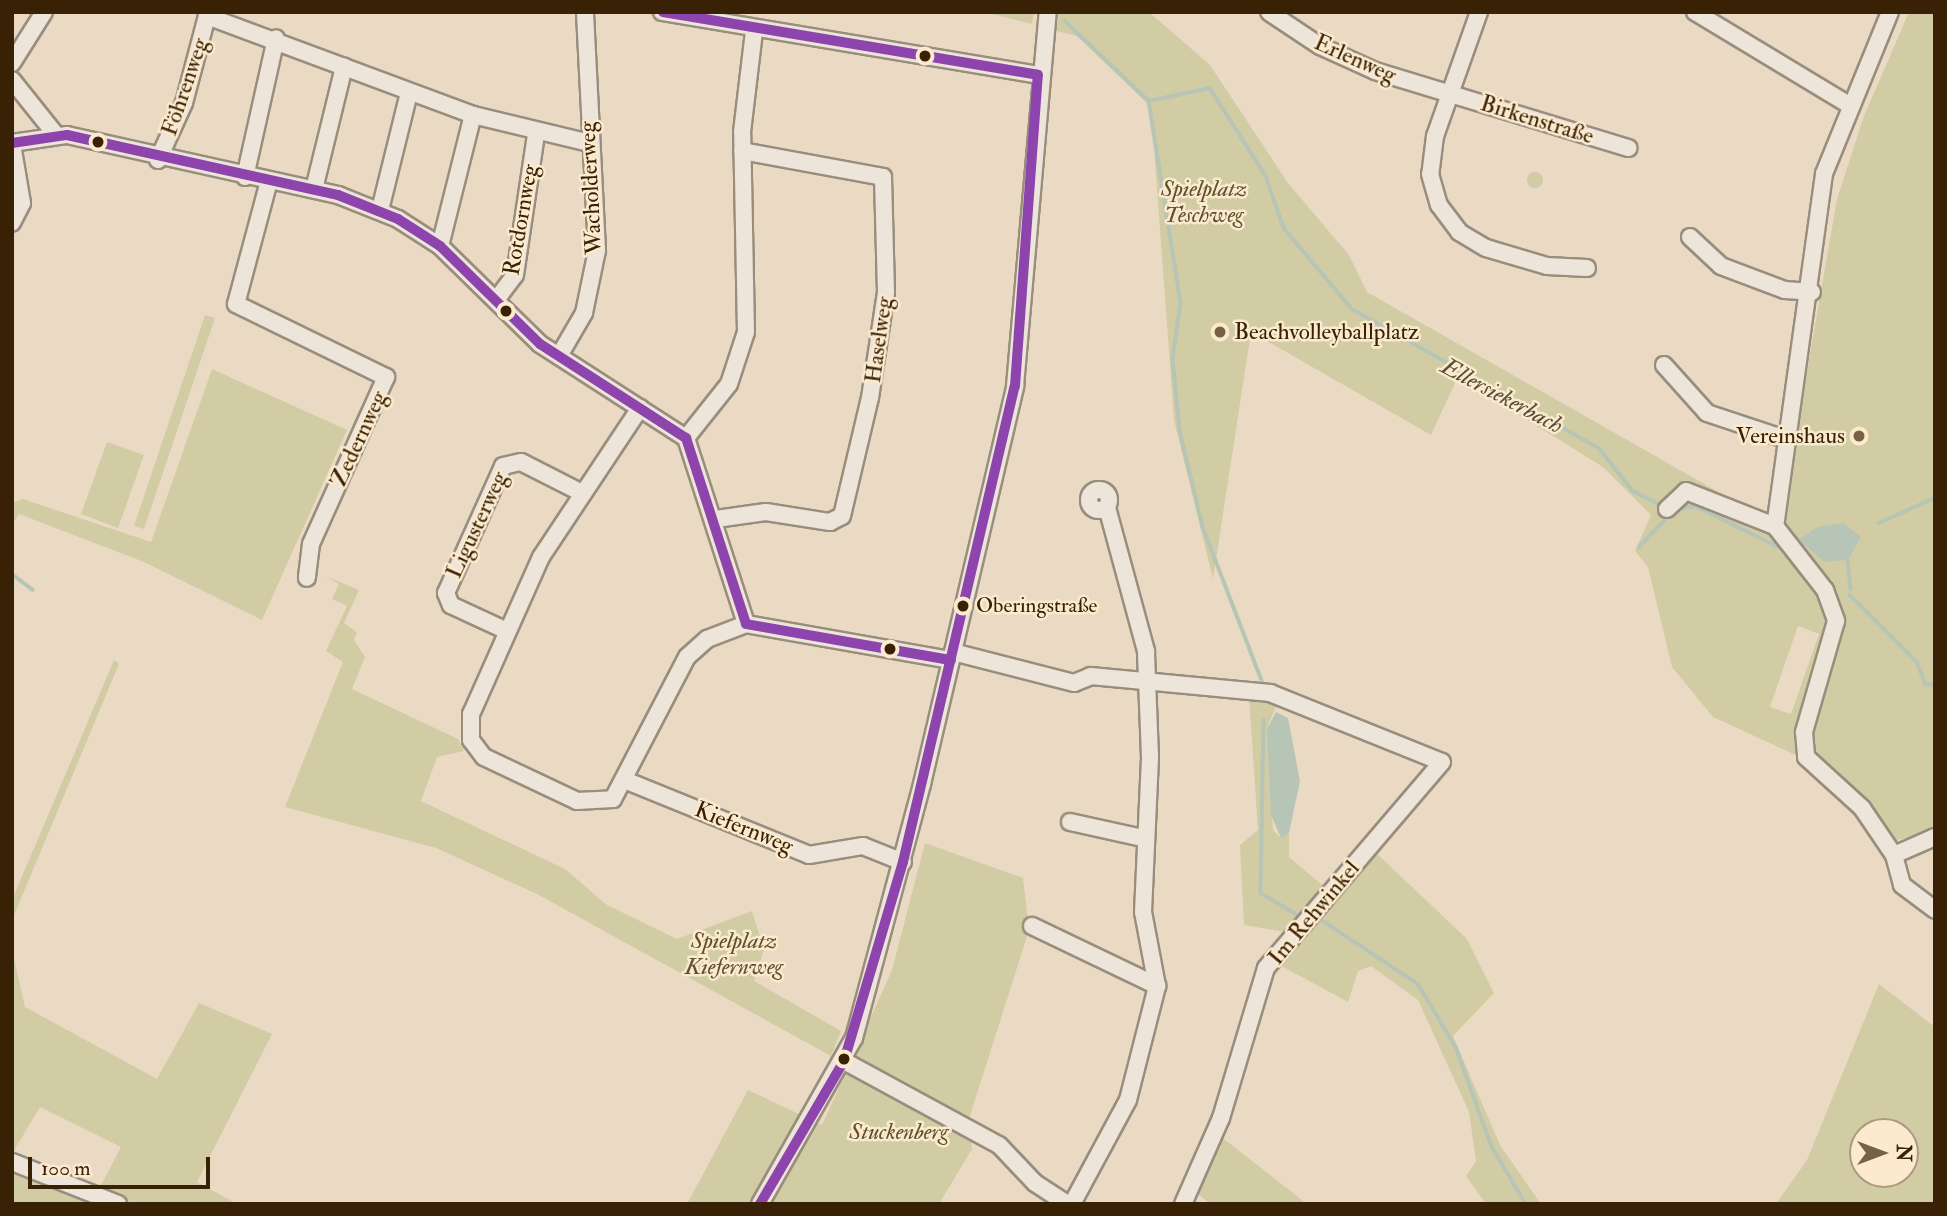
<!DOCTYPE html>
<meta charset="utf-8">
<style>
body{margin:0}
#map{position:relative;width:1947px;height:1216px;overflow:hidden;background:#ebdac3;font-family:"IM FELL Double Pica",serif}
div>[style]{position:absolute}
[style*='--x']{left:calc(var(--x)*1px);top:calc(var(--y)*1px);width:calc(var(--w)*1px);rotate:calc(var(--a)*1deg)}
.green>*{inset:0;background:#d2cca5}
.round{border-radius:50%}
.water>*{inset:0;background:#b6c5b6}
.stream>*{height:3.5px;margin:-1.75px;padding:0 1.75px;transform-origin:1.75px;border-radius:1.75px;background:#b6c5b6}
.roads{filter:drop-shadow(2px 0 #998d7d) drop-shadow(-2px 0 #998d7d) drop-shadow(0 2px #998d7d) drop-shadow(0 -2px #998d7d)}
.minor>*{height:16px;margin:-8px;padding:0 8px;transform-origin:8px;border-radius:8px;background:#ede5d9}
.minor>.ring{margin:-8px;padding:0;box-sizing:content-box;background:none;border:16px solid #ede5d9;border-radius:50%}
.bus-1>*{height:10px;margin:-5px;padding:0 5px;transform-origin:5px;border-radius:5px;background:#8e44ad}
.dots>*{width:19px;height:19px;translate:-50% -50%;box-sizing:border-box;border:4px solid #fceace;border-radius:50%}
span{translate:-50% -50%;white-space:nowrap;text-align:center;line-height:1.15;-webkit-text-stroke:5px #fceace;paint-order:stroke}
.bus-label{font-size:21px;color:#382105}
.left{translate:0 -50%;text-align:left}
.street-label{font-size:23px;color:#382105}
.park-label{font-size:23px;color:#60512e;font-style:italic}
.poi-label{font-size:23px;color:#382105}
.right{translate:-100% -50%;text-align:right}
.water-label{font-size:24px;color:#575039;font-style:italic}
.frame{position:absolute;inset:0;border:14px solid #382105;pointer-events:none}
.north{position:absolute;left:1849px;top:1118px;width:70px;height:70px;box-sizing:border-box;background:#fceace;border:2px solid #ae9a7e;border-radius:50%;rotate:90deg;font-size:19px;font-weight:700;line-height:28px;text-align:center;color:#382105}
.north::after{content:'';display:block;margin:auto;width:24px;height:32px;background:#776248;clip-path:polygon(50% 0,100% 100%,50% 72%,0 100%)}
.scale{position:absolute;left:28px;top:1157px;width:182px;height:32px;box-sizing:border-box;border:4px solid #382105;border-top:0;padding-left:9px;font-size:21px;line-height:24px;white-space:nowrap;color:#382105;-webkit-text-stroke:5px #fceace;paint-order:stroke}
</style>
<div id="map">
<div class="green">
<i style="clip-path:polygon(984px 12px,1034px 12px,1032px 24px)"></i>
<i style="clip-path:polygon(evenodd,1059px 12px,1149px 12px,1210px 65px,1288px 183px,1349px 255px,1367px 292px,1780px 527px,1837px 199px,1864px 116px,1909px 12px,1935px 12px,1935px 829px,1895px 841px,1852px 790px,1802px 758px,1713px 717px,1672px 667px,1648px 567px,1635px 551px,1651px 515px,1603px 467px,1458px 377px,1431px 435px,1251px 332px,1213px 579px,1174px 420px,1151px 107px,1077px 36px,1056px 31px,1059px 12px,1798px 626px,1819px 634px,1791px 714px,1770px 707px,1798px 626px)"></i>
<i class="round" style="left:1527px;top:172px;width:16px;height:16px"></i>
<i style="clip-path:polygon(205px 315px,215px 318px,144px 529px,134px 526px)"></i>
<i style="clip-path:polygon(212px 369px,347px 430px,262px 620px,144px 562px,19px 514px,12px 525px,12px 503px,23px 499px,151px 542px)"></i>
<i style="clip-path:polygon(107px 442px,144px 455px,118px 528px,81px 514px)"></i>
<i style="clip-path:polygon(325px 576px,359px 590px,344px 623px,357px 632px,354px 640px,365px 657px,352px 689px,458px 739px,464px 751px,437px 757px,421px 801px,565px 869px,607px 905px,677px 939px,752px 911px,764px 949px,754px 981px,841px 1031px,831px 1056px,537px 894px,436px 848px,285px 807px,343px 662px,326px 651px,347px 606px,332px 599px,339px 584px)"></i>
<i style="clip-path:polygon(114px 660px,119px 664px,12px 920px,12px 900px)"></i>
<i style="clip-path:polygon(1249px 696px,1277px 703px,1267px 729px,1273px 830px,1281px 838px,1289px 833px,1289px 857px,1326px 888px,1286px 932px,1244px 925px,1240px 845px,1258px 830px)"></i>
<i style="clip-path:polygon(925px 843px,1023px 878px,1029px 930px,969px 1119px,972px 1149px,939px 1204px,687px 1204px,748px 1090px,822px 1125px,892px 970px)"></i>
<i style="clip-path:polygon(1374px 851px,1467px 939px,1494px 993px,1453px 1036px,1500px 1145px,1541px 1204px,1486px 1204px,1466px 1176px,1476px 1161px,1469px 1112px,1418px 1000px,1371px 966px,1358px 971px,1348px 1002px,1274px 962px)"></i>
<i style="clip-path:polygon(12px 950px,25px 1007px,157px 1079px,199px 1003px,272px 1034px,197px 1182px,237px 1204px,137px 1204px,99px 1189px,121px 1147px,40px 1107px,12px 1154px)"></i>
<i style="clip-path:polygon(evenodd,1879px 984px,1935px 1027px,1935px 1204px,1776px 1204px,1807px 1160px,1879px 984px,1863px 1132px,1905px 1132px,1905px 1174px,1863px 1174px,1863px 1132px)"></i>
<i style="clip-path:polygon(1219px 1135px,1307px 1204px,1210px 1204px,1193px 1190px)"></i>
<i style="clip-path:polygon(12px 1169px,102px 1204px,12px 1204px)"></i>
</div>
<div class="water">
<i style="clip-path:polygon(1843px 523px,1861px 537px,1848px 560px,1824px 562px,1799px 540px,1817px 527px)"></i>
<i style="clip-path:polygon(1276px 712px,1288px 718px,1300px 781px,1289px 833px,1281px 838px,1271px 815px,1267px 729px)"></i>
</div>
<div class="stream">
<i style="--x:1065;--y:21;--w:116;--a:43.6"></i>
<i style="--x:1149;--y:101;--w:62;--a:-12"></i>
<i style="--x:1210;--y:88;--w:104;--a:57.5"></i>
<i style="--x:1266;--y:176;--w:55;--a:70.9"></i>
<i style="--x:1284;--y:228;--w:106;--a:50"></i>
<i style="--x:1352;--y:309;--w:285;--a:29.4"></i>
<i style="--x:1600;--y:449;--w:53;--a:51.8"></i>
<i style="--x:1633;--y:491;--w:33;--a:27"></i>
<i style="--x:1149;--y:101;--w:204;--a:81"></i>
<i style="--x:1181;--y:302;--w:58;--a:98"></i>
<i style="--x:1173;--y:359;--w:72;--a:84.4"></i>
<i style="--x:1180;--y:431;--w:99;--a:76.5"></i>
<i style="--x:1203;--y:527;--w:170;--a:69"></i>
<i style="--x:1678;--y:509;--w:17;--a:-10"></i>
<i style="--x:1695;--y:506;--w:96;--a:26"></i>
<i style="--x:1879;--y:523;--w:61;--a:-24.1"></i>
<i style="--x:1639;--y:547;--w:42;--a:-46"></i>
<i style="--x:1848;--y:560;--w:29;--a:84"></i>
<i style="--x:12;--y:574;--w:26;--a:37"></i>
<i style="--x:1850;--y:595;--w:95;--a:45"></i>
<i style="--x:1917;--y:662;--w:24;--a:68"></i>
<i style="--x:1926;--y:684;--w:9;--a:6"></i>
<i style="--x:1264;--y:720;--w:173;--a:91"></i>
<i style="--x:1261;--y:893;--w:41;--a:31"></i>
<i style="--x:1382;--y:844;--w:39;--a:-48"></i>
<i style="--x:1317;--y:917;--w:121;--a:33.6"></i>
<i style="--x:1418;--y:984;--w:74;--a:58.9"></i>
<i style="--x:1456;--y:1047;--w:106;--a:70.2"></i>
<i style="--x:1492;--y:1147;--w:66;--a:59.2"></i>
</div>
<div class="roads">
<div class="minor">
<i style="--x:662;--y:12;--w:381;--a:9.5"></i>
<i style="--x:1269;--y:12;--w:61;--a:33.7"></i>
<i style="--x:1320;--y:46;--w:60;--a:24.4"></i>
<i style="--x:1375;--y:71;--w:265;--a:16.9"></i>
<i style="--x:1479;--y:12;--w:132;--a:109.5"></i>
<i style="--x:1435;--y:136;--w:38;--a:97"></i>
<i style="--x:1430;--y:174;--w:32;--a:74"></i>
<i style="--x:1439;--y:205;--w:34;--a:53"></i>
<i style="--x:1459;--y:232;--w:31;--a:31"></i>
<i style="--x:1486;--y:248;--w:64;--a:16.4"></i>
<i style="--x:1547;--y:266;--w:40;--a:2.9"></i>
<i style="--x:1695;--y:12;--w:180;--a:31.1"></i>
<i style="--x:1890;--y:12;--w:175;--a:112.2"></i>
<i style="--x:1824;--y:174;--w:355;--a:97.9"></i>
<i style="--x:1775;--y:526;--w:81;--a:52"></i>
<i style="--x:1825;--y:590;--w:33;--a:70"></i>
<i style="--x:1836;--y:621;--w:116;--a:106.1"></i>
<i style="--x:1804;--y:732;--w:25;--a:85"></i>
<i style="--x:1806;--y:757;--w:76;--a:42.3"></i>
<i style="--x:1862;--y:808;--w:57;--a:55.8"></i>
<i style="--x:1894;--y:855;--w:31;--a:75"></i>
<i style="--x:1902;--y:885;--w:41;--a:37.1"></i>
<i style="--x:207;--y:16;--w:284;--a:20.4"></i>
<i style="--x:473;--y:115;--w:120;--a:13.5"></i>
<i style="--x:12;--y:63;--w:60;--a:-57.9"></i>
<i style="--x:12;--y:80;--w:70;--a:51.3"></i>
<i style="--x:12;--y:143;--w:56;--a:-8.3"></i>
<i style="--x:67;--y:135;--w:278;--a:12.5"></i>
<i style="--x:338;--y:195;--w:65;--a:21.8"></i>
<i style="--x:398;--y:219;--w:50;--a:32.7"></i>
<i style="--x:440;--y:246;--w:140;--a:44.4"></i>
<i style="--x:540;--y:344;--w:174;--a:32.8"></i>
<i style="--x:686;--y:438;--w:195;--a:72.1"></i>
<i style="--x:746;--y:624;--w:208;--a:10"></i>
<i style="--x:12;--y:144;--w:60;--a:80.4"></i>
<i style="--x:22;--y:203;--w:22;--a:117"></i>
<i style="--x:158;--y:160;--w:63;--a:-65.5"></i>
<i style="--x:184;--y:103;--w:94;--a:-75.2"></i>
<i style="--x:245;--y:177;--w:142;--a:-77.4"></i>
<i style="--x:269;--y:181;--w:127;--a:105"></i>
<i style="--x:236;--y:304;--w:167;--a:26"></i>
<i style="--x:386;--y:377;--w:183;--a:114.2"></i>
<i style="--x:311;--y:544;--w:34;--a:97"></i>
<i style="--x:314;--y:189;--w:126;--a:-76.2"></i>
<i style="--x:380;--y:210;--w:121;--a:-76.1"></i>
<i style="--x:1690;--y:237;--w:42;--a:43.1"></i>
<i style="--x:1721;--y:266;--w:68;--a:20.6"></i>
<i style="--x:1785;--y:290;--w:27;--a:4"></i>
<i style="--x:440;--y:246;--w:135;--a:-75.9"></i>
<i style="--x:496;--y:300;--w:31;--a:-53"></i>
<i style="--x:515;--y:275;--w:143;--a:-81.5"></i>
<i style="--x:559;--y:356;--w:50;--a:-59.8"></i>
<i style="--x:584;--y:313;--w:64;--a:-78.3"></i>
<i style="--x:597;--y:250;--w:238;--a:-92.9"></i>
<i style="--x:1664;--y:365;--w:64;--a:48.1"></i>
<i style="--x:1707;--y:413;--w:85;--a:18.4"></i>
<i style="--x:640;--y:408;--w:179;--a:123.6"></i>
<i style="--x:541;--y:557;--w:172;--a:114"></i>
<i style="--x:471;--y:714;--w:26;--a:90"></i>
<i style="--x:471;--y:740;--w:21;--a:53"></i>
<i style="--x:484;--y:757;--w:103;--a:25.3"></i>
<i style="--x:577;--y:801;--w:36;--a:-3"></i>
<i style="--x:613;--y:799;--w:160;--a:-62.5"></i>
<i style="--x:687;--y:657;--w:27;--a:-42"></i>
<i style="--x:707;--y:639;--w:42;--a:-21"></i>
<i style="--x:686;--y:438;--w:69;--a:-51.5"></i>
<i style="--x:729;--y:384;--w:55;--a:-71.9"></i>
<i style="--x:746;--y:332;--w:200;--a:-91.1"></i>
<i style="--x:742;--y:132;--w:102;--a:-83.2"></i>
<i class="ring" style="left:1089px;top:490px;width:4px;height:4px"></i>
<i style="--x:1667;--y:509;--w:26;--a:-43"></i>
<i style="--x:1686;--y:491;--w:96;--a:21.5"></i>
<i style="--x:716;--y:519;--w:50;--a:-8"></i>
<i style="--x:766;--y:512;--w:65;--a:8.9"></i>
<i style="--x:830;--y:522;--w:13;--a:-27"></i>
<i style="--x:842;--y:516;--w:121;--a:-76.7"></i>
<i style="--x:870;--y:398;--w:107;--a:-81.4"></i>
<i style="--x:886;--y:292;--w:115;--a:-91.5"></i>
<i style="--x:883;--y:177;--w:143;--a:-169.6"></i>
<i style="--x:507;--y:631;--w:62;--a:-155.1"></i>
<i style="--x:451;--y:605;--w:13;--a:-113"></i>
<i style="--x:446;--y:593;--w:139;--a:-65.8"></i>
<i style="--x:503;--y:466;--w:18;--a:-13"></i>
<i style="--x:521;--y:462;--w:66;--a:27"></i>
<i style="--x:953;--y:652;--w:125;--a:14.4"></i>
<i style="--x:1074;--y:683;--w:18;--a:-22"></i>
<i style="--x:1091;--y:676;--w:180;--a:5.4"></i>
<i style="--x:1270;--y:693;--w:185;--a:21.9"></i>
<i style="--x:1442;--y:762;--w:271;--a:130.5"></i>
<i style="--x:1266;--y:968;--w:157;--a:106.7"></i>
<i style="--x:1221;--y:1118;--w:94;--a:113.8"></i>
<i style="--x:627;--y:781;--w:196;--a:22.1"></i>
<i style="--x:809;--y:855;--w:55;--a:-9.5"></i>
<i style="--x:863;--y:846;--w:43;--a:21.8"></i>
<i style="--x:1070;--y:822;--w:75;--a:12.4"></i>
<i style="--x:1894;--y:855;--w:45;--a:-23.7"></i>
<i style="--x:1032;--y:926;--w:139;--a:25.6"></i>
<i style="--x:844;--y:1061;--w:176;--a:28.5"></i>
<i style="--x:999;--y:1145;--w:52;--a:46.5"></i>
<i style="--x:1035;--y:1183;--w:38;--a:33"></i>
<i style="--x:12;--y:1162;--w:114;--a:21.6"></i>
<i style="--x:760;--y:1204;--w:191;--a:-60.5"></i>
<i style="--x:854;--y:1038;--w:263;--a:-75"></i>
<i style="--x:922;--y:784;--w:409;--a:-76.8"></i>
<i style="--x:1015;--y:386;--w:375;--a:-85"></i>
<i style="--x:1072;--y:1204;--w:118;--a:-61.7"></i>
<i style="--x:1128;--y:1100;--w:118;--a:-75.7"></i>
<i style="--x:1157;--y:986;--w:75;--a:-100.7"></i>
<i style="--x:1143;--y:912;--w:155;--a:-87.4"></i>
<i style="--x:1150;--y:757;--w:106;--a:-92.2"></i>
<i style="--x:1146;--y:651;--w:149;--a:-105.2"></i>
</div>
</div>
<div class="bus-1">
<i style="--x:663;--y:12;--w:380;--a:9.5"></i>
<i style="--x:12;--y:143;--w:56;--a:-8.3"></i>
<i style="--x:67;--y:135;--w:278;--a:12.5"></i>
<i style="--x:338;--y:195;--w:65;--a:21.8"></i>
<i style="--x:398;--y:219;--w:50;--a:32.7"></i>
<i style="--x:440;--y:246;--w:140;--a:44.4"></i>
<i style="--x:540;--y:344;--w:174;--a:32.8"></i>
<i style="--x:686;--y:438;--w:195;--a:72.1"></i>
<i style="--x:746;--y:624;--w:208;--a:10"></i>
<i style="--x:760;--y:1204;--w:166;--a:-59.6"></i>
<i style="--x:844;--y:1061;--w:208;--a:-73.5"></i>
<i style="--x:903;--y:862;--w:489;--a:-76.8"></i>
<i style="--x:1015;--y:386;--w:312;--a:-85.8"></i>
</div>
<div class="dots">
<i style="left:925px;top:56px;background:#382105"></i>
<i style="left:98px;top:142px;background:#382105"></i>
<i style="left:506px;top:311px;background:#382105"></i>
<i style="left:1220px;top:332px;background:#776248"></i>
<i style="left:1859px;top:436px;background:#776248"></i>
<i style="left:963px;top:606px;background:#382105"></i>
<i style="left:890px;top:649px;background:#382105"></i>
<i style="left:844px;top:1059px;background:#382105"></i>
</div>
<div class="bus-label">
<span class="left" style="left:976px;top:606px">Oberingstraße</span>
</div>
<div class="street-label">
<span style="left:1355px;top:59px;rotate:24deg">Erlenweg</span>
<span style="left:185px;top:87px;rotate:-71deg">Föhrenweg</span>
<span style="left:1537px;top:120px;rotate:17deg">Birkenstraße</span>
<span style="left:591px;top:188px;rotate:-93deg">Wacholderweg</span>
<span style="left:521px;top:220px;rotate:-80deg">Rotdornweg</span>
<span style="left:879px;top:340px;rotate:-82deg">Haselweg</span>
<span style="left:359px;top:439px;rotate:-65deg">Zedernweg</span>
<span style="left:477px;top:525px;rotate:-65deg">Ligusterweg</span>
<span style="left:744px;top:828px;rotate:22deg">Kiefernweg</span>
<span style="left:1314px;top:913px;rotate:-50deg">Im Rehwinkel</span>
</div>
<div class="park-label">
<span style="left:1204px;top:202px">Spielplatz<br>Teschweg</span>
<span style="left:734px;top:954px">Spielplatz<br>Kiefernweg</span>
<span style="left:899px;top:1132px">Stuckenberg</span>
</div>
<div class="poi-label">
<span class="left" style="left:1234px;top:332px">Beachvolleyballplatz</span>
<span class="right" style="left:1845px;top:436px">Vereinshaus</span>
</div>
<div class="water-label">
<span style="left:1502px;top:396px;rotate:28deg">Ellersiekerbach</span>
</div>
<div class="frame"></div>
<div class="north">N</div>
<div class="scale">100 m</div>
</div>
